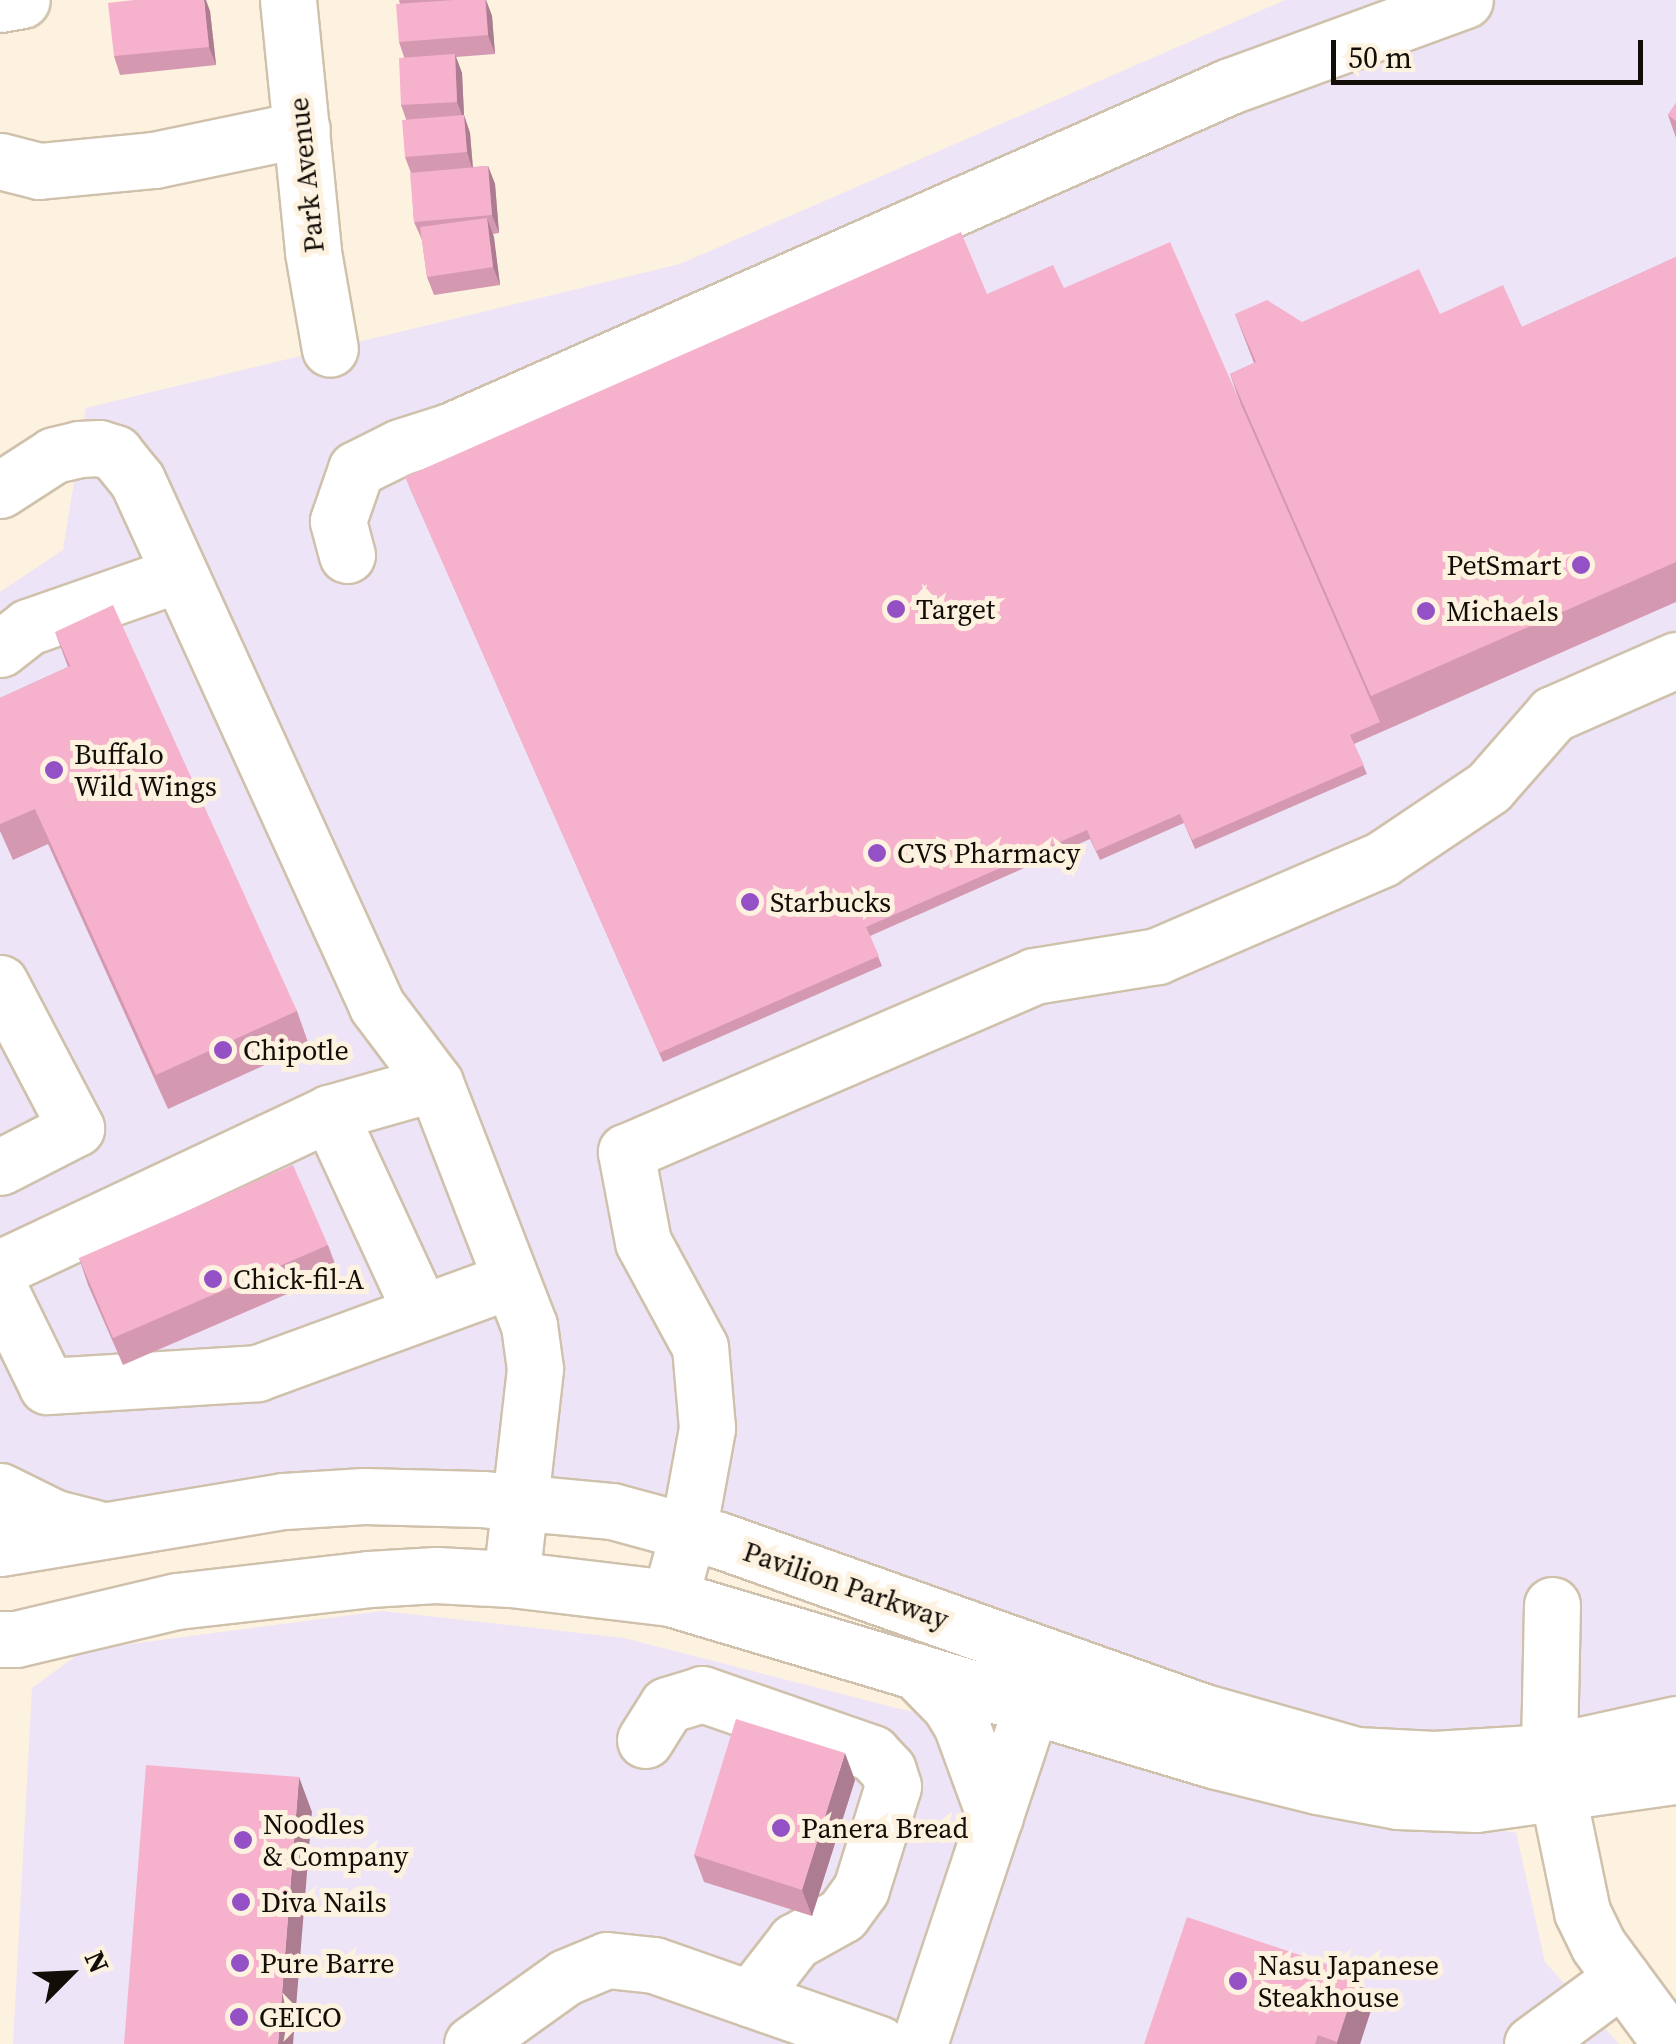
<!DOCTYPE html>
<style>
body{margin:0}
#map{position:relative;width:1676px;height:2044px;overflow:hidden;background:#fdf1df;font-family:"Source Serif 4",serif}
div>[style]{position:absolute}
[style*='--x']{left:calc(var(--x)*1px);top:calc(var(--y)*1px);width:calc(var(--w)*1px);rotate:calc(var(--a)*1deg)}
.commercial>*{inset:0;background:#eee4f8}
.roads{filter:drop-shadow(2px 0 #cfc1ab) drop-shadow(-2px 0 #cfc1ab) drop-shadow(0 2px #cfc1ab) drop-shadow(0 -2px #cfc1ab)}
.minor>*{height:55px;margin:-27.5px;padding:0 27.5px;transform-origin:27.5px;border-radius:27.5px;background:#fff}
.major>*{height:55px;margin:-27.5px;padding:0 27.5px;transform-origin:27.5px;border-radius:27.5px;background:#fff}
.wall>*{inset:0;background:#d499b0}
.shaded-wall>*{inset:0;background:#ac7d90}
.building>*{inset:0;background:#f6b2cd}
.dots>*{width:28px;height:28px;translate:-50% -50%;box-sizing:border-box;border:5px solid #fdf1df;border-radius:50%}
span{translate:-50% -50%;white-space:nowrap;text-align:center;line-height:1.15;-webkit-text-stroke:10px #fdf1df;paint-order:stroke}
.street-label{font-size:28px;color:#120d06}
.poi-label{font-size:28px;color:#120d06}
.right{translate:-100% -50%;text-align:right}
.left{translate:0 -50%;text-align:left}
.north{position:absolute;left:20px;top:1924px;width:100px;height:100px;-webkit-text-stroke:8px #fdf1df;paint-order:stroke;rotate:66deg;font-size:28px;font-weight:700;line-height:40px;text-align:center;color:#120d06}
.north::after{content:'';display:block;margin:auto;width:35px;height:45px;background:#120d06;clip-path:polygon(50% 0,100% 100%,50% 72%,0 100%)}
.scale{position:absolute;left:1331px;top:40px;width:312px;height:45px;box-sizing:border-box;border:5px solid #120d06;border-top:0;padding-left:12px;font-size:30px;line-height:35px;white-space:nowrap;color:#120d06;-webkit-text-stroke:8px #fdf1df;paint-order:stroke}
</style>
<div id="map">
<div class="commercial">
<i style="clip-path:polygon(1285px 0,1676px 0,1676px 1724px,1434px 1759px,719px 1540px,482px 1499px,0 1548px,0 592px,63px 550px,86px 408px,680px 264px)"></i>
<i style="clip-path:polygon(382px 1611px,624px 1638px,900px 1709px,1143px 1759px,1340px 1820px,1516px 1832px,1545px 1962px,1619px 2044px,13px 2044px,32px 1688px,84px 1650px)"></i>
</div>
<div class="roads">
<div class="minor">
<i style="--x:288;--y:0;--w:253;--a:84.3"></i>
<i style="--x:313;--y:252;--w:98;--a:80.1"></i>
<i style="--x:0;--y:4;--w:22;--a:-10"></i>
<i style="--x:0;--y:161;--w:40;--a:14.4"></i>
<i style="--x:39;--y:171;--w:116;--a:-5.5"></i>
<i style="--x:154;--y:160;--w:151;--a:-11.8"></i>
<i style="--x:0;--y:490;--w:64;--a:-32.9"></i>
<i style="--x:54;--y:455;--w:26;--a:-13"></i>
<i style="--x:79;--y:449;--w:20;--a:-3"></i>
<i style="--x:99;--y:448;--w:17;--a:17"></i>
<i style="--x:115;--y:453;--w:35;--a:51"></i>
<i style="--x:137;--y:480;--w:578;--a:65.47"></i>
<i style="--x:377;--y:1006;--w:96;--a:53"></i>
<i style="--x:435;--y:1083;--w:260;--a:68.8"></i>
<i style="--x:529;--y:1325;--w:44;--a:82.2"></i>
<i style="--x:535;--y:1369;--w:211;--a:96.5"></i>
<i style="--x:347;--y:555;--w:35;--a:-105"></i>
<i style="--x:338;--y:521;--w:55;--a:-70.9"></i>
<i style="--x:356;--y:469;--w:49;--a:-26.6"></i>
<i style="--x:400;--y:447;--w:52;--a:-17.7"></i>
<i style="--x:450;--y:431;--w:853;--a:-23.86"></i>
<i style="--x:1230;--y:86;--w:250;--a:-20.1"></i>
<i style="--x:0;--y:649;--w:36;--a:-38"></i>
<i style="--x:28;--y:627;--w:160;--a:-19.3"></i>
<i style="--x:0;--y:983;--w:164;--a:62.3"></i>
<i style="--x:76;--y:1128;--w:85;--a:152.8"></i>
<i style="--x:329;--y:1113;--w:219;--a:65.2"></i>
<i style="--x:0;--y:1268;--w:364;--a:-25.2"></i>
<i style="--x:329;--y:1113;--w:110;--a:-15.8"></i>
<i style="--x:0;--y:1290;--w:107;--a:63.9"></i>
<i style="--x:47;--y:1386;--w:210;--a:-3.5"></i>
<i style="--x:257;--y:1373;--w:270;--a:-20.1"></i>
<i style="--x:670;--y:1598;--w:68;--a:-74.7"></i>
<i style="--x:688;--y:1532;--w:106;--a:-79.6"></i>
<i style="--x:707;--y:1428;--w:81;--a:-94.9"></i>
<i style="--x:700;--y:1347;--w:119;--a:-118.5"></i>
<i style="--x:643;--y:1242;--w:92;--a:-100.7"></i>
<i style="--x:626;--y:1152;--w:444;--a:-23.3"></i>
<i style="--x:1034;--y:976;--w:125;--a:-9.2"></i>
<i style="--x:1157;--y:956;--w:245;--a:-23.3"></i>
<i style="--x:1382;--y:859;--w:129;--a:-33.9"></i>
<i style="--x:1489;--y:787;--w:97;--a:-48.8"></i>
<i style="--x:1553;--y:714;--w:134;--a:-23.7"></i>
<i style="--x:1552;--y:1605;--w:147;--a:91.2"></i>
<i style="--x:1549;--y:1752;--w:163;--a:78.3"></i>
<i style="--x:1582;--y:1912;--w:37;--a:64"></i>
<i style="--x:1598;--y:1945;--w:123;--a:53.6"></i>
<i style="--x:916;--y:1671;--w:49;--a:45.8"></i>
<i style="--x:950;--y:1706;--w:21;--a:59"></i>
<i style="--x:961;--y:1724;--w:99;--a:69.9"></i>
<i style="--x:645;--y:1740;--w:41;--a:-57.8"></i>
<i style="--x:667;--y:1705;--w:37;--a:-17"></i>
<i style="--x:702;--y:1694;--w:180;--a:19.1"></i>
<i style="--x:872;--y:1753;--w:23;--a:47"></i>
<i style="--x:888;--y:1770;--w:17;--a:73"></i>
<i style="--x:893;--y:1786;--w:108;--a:107.3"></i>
<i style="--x:861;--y:1889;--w:32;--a:126"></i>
<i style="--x:842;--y:1915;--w:54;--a:151"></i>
<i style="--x:795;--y:1941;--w:73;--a:127.8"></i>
<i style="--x:472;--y:2044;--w:115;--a:-35.5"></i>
<i style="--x:566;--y:1977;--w:44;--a:-22.5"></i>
<i style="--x:607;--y:1960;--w:47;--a:6.1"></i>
<i style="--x:654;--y:1965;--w:238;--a:19.3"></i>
<i style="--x:919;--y:2044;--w:406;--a:-71.6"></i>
<i style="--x:1532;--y:2044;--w:112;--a:-36.3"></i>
</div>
<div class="major">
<i style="--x:0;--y:1491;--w:61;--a:26.1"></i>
<i style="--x:55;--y:1518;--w:41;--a:14"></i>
<i style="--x:0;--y:1548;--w:288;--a:-9.4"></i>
<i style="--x:284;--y:1501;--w:80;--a:-3.6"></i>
<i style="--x:364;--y:1496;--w:118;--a:1.5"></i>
<i style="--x:482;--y:1499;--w:131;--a:5.3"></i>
<i style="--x:612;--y:1511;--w:111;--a:15.2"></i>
<i style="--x:719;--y:1540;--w:515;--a:19.53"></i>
<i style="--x:1204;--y:1712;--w:158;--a:15.8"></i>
<i style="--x:1356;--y:1755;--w:78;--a:2.9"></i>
<i style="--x:1434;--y:1759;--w:115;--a:-3.5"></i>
<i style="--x:1549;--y:1752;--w:130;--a:-12.4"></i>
<i style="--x:0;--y:1639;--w:16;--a:0"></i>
<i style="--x:16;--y:1639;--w:165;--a:-13.3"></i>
<i style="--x:177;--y:1601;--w:193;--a:-6.5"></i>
<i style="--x:369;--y:1579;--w:67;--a:-3.4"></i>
<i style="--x:436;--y:1575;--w:75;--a:3.1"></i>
<i style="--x:511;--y:1579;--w:160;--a:6.8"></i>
<i style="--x:670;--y:1598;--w:567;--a:16.61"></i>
<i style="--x:1213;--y:1760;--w:107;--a:14"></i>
<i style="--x:1317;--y:1786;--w:82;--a:10.5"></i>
<i style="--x:1398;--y:1801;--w:78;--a:2.2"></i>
<i style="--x:1476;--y:1804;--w:202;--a:-8"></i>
</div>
</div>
<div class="wall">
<i style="clip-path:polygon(399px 0,486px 0,492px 16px,495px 54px,456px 57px,462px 73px,464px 115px,470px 133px,473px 167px,488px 166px,495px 184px,499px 233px,493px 234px,500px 285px,434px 295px,427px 277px,422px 240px,414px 222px,411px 173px,405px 157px,406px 119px,401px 105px,404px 57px,399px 42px,400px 4px)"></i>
<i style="clip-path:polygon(210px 11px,216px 65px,120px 75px,114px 56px)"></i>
<i style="clip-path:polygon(1676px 103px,1676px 138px,1668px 115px)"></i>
<i style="clip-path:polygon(1676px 257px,1676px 602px,1354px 744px,1367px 774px,1195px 849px,1184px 823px,1100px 860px,1090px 839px,870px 936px,882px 966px,663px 1062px,409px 486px,987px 294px,1064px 288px,1240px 403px,1230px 374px,1254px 363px,1235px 314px,1302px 322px,1440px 314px,1522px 327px)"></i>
<i style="clip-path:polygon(55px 632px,297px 1011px,309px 1045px,168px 1109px,48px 844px,13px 860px,0 831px,0 698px,68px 667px)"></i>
<i style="clip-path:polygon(328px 1245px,338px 1272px,123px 1365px,88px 1285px,79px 1258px)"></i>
<i style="clip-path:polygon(855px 1780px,812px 1916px,704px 1882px,694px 1855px)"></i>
<i style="clip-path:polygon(1359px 1975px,1371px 2010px,1360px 2044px,1144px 2044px)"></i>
</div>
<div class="shaded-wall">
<i style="clip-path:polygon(204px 0,206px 0,210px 11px,216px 65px,209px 47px)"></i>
<i style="clip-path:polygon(486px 0,492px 16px,495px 54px,488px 35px)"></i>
<i style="clip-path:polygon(455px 54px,462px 73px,464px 115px,470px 133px,473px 171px,467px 152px,464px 120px,457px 102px)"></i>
<i style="clip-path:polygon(488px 166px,495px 184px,499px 233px,492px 215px)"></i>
<i style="clip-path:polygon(487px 218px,494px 237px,500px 285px,493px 267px)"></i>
<i style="clip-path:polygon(845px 1753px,855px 1780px,812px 1916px,802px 1890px)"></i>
<i style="clip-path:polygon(299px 1777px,312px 1812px,293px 2044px,278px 2044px)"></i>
<i style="clip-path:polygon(1359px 1975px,1371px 2010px,1360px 2044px,1337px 2044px,1337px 2042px)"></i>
</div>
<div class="building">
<i style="clip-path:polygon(134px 0,204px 0,209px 47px,114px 56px,108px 3px)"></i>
<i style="clip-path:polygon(454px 0,485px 0,488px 35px,399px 42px,396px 4px)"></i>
<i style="clip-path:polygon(455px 54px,457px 102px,401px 105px,399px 58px)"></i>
<i style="clip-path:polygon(1676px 103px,1676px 121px,1668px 115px)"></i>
<i style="clip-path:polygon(464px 115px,467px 152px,405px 157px,402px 120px)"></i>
<i style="clip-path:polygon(488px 166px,492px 215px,414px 222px,410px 173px)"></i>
<i style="clip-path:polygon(487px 218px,493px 267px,427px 277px,420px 227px)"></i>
<i style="clip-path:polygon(961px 232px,987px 294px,1053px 265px,1064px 288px,1170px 242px,1380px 722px,1350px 735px,1364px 765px,1192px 840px,1180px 814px,1096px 851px,1087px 830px,866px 927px,879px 956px,659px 1053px,405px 477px)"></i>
<i style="clip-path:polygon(1676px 257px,1676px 562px,1371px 696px,1230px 374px,1256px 362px,1235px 314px,1267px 300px,1302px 322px,1419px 269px,1440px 314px,1503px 285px,1522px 327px)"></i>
<i style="clip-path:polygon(113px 605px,297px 1011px,156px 1075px,35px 809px,0 824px,0 698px,70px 666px,55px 632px)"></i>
<i style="clip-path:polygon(293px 1165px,328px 1245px,113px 1338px,79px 1258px)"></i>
<i style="clip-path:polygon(736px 1719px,845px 1753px,802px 1890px,694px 1855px)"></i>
<i style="clip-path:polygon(146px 1765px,299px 1777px,278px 2044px,124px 2044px)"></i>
<i style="clip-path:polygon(1187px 1917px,1359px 1975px,1337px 2042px,1318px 2035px,1315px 2044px,1144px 2044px)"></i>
</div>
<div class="dots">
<i style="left:1581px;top:565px;background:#9451c6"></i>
<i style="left:896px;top:609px;background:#9451c6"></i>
<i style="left:1426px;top:611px;background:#9451c6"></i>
<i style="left:54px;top:770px;background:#9451c6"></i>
<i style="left:877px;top:853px;background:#9451c6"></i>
<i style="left:750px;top:902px;background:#9451c6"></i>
<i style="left:223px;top:1050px;background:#9451c6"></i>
<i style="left:213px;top:1279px;background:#9451c6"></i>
<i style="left:781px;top:1828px;background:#9451c6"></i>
<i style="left:243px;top:1840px;background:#9451c6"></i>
<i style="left:241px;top:1902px;background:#9451c6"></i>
<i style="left:240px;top:1963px;background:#9451c6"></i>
<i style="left:1238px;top:1981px;background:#9451c6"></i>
<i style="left:239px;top:2017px;background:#9451c6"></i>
</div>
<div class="street-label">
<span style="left:306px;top:175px;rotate:-96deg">Park Avenue</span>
<span style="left:846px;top:1585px;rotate:19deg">Pavilion Parkway</span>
</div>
<div class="poi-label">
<span class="right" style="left:1561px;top:565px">PetSmart</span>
<span class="left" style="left:916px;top:609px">Target</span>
<span class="left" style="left:1446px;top:611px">Michaels</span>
<span class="left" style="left:74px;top:770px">Buffalo<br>Wild Wings</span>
<span class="left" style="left:897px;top:853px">CVS Pharmacy</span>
<span class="left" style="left:770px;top:902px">Starbucks</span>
<span class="left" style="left:243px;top:1050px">Chipotle</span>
<span class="left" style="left:233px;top:1279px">Chick-fil-A</span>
<span class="left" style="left:263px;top:1840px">Noodles<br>&amp; Company</span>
<span class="left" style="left:801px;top:1828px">Panera Bread</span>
<span class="left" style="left:261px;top:1902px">Diva Nails</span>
<span class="left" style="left:260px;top:1963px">Pure Barre</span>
<span class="left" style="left:1258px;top:1981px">Nasu Japanese<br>Steakhouse</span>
<span class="left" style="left:259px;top:2017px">GEICO</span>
</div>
<div class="north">N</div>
<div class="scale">50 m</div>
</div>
